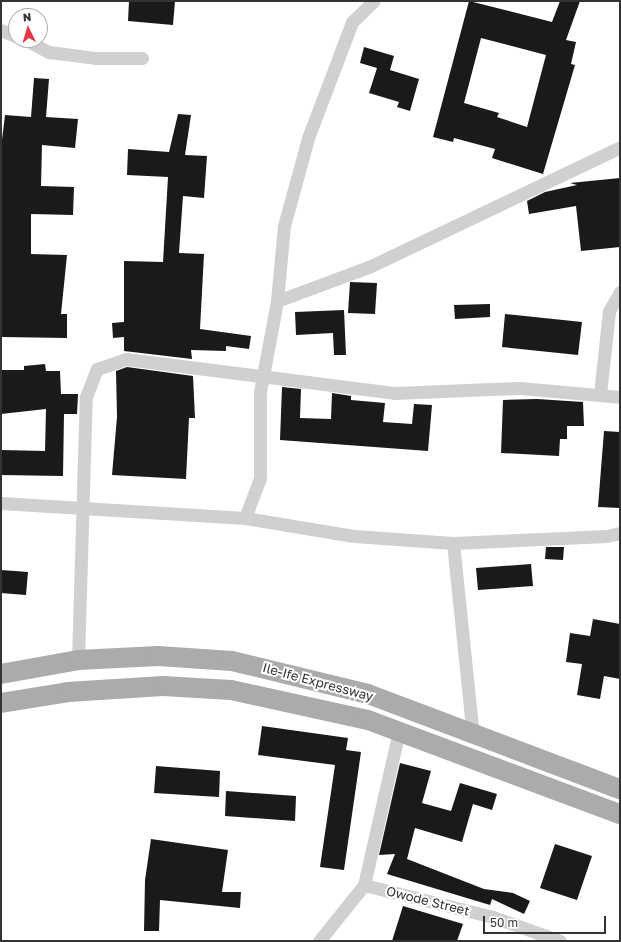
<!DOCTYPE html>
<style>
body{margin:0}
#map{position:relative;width:621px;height:942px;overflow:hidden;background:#fff;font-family:"Golos Text",sans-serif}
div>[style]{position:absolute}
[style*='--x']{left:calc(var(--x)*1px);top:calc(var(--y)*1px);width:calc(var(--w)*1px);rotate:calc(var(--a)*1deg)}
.building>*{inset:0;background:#1a1a1a}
.minor>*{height:13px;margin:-6.5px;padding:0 6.5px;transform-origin:6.5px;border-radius:6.5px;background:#d0d0d0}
.primary>*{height:20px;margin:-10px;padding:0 10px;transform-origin:10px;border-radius:10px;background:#ababab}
span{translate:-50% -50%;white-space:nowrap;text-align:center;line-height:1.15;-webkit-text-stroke:4px #fff;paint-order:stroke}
.street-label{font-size:13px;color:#333}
.frame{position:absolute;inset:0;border:2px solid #333;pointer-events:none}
.north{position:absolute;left:8px;top:8px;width:40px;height:40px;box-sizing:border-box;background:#fff;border:1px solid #adadad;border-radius:50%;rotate:355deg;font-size:11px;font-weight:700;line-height:16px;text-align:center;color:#333}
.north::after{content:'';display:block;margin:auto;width:14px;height:18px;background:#e63946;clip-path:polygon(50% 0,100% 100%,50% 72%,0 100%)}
.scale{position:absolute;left:483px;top:916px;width:123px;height:18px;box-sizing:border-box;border:2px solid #333;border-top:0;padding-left:5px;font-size:12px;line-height:14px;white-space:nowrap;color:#333;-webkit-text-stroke:3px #fff;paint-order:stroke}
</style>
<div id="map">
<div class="building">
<i style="clip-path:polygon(129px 1px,175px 1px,173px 25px,128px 21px)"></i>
<i style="clip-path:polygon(evenodd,469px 1px,552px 22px,560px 1px,580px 1px,566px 40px,576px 42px,571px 64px,575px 65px,543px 174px,492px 158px,495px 149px,454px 138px,453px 142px,433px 137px,469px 1px,481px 38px,546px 55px,527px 127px,497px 117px,499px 113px,464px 103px,481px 38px)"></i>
<i style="clip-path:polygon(364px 47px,394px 56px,390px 70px,419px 79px,410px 111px,397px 107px,399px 102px,369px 93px,377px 68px,360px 63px)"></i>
<i style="clip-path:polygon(34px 78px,49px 79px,46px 117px,78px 119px,75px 148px,42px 145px,41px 186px,74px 187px,73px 215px,31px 214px,31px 254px,67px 255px,61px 314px,67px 314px,67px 338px,1px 337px,1px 148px,5px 115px,31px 117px)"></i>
<i style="clip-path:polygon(178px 114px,191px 115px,185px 155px,207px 156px,204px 198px,183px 196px,179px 253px,204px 254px,200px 329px,251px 336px,249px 349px,226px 346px,226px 351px,191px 350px,192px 359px,124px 351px,124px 337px,113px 338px,112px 323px,124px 322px,124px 261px,163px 262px,168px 177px,127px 175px,128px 149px,169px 152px)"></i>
<i style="clip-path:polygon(620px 178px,620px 247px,581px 251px,576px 206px,529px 214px,527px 201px,545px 192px,577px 185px,570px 183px)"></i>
<i style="clip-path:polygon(350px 282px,377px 283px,375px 314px,348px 313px)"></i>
<i style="clip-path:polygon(490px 304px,490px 317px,455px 319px,454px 305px)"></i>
<i style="clip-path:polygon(344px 310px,346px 355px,334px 355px,333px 333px,296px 335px,295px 312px)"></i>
<i style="clip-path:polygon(505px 314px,582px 322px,578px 355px,502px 347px)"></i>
<i style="clip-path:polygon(45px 364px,46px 371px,60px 371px,61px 394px,78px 394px,77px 414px,64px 414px,63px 476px,1px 475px,1px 450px,45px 451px,46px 409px,1px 414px,1px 370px,24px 370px,24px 366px)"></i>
<i style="clip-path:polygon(127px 367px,193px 376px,195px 418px,189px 418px,186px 479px,112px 475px,117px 417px,116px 371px)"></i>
<i style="clip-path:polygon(282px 387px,301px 389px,300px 418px,331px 419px,332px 393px,351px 396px,351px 400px,385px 403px,383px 422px,412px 424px,414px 404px,432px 405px,428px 451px,280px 440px)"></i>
<i style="clip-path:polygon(537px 399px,583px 402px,584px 426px,567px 426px,567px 439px,560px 439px,559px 456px,501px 453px,503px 400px)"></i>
<i style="clip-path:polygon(604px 431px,620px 432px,620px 508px,598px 507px)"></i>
<i style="clip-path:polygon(546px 547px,564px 547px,563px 560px,545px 559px)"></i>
<i style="clip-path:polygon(531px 564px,533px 586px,478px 590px,476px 568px)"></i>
<i style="clip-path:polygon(1px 570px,28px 572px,26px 595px,1px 593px)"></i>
<i style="clip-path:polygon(593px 619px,620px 624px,620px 679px,604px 676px,600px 699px,577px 695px,582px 664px,566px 662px,570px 633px,590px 636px)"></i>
<i style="clip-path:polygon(262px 726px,348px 738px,346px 750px,361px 752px,344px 870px,320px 867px,335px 765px,258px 755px)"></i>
<i style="clip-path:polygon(400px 763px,431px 771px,422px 803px,451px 811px,460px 783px,497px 794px,492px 810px,473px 804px,462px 842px,415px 828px,407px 859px,484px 889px,513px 893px,530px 901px,524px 914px,492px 899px,490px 905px,387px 874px,395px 854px,379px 855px)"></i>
<i style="clip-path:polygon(156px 766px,220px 771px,219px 797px,154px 793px)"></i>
<i style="clip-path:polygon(226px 791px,296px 796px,295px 821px,225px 816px)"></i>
<i style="clip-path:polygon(151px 839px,228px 850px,222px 892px,241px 892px,240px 908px,160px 900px,159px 931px,144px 931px,145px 880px)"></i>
<i style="clip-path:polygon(555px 844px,592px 856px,577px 900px,540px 888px)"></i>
<i style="clip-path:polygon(403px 906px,463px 924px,457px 941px,392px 941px)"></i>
</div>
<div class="minor">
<i style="--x:1;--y:30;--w:16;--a:22"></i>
<i style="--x:26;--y:40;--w:26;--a:28"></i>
<i style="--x:49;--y:52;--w:46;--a:7.4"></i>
<i style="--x:95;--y:58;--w:47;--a:0"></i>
<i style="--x:277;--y:301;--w:75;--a:-84.7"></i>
<i style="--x:284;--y:226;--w:91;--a:-74.7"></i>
<i style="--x:308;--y:138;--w:124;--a:-69.2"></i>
<i style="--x:352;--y:22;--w:30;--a:-44"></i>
<i style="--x:600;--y:394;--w:83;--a:-83.8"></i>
<i style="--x:609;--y:311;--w:22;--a:-60"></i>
<i style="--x:1;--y:503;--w:244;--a:3.5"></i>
<i style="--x:245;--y:518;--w:110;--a:9.4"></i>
<i style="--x:354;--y:536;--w:99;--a:4"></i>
<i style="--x:453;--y:543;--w:154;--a:-2.6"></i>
<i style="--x:607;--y:536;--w:13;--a:-13"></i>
<i style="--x:245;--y:518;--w:43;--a:-69.4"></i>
<i style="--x:260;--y:478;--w:86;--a:-90"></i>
<i style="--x:260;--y:392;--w:93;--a:-79.4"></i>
<i style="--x:277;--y:301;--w:100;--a:-20.4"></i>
<i style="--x:371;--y:266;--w:276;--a:-25.5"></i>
<i style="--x:453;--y:543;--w:193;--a:84.1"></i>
<i style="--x:78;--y:660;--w:263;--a:-88.3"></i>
<i style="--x:86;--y:397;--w:30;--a:-69"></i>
<i style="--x:97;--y:369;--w:31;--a:-19"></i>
<i style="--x:126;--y:359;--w:270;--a:7.2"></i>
<i style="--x:394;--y:393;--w:126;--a:-2.3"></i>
<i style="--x:520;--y:388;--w:100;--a:5.1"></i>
<i style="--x:364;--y:885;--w:133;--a:13.9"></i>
<i style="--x:493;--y:917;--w:71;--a:19.7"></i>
<i style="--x:319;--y:941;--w:72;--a:-51.2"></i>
<i style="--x:364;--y:885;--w:158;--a:-77.2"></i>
</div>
<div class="primary">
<i style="--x:1;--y:674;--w:78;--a:-10.3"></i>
<i style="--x:78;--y:660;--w:80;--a:-2.9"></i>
<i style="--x:158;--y:656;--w:74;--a:3.9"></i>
<i style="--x:232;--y:661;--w:140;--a:13.6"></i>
<i style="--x:368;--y:694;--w:269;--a:20.7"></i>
<i style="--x:1;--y:703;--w:68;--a:-9.3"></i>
<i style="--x:68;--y:692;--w:95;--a:-3.6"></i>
<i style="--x:163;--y:686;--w:68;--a:3.4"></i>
<i style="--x:231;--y:690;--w:140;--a:12.4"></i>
<i style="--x:368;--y:720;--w:269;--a:20.5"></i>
</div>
<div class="street-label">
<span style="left:318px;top:682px;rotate:15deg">Ile-Ife Expressway</span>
<span style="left:428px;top:901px;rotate:14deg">Owode Street</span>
</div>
<div class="frame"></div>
<div class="north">N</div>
<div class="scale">50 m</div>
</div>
